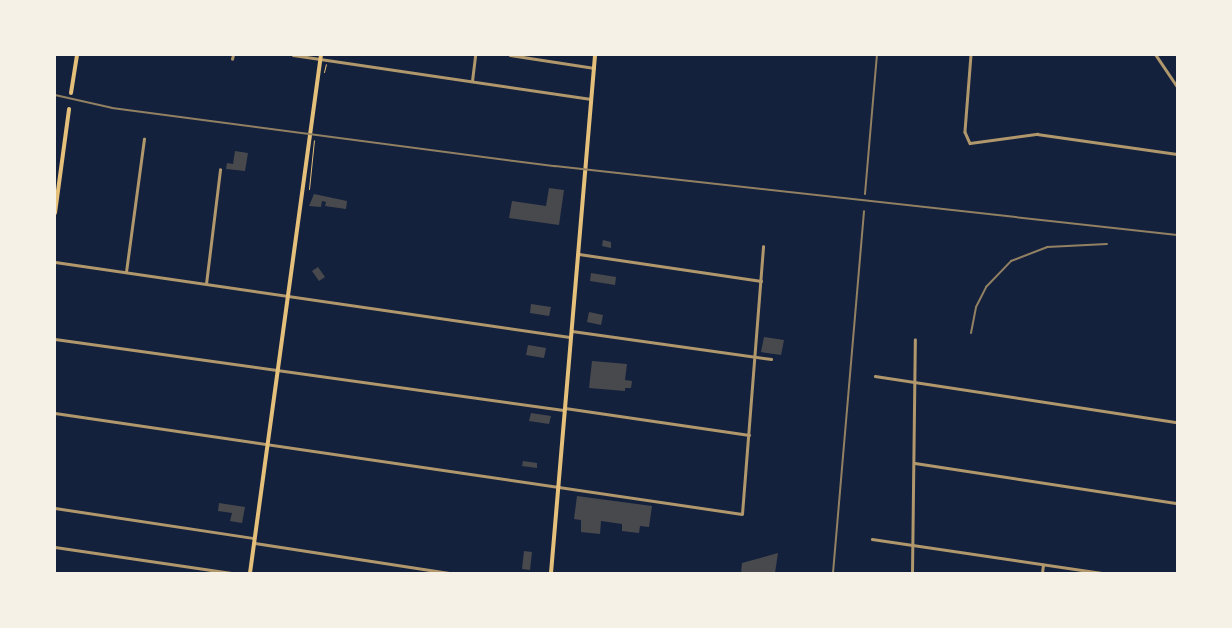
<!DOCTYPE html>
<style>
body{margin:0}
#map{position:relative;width:1232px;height:628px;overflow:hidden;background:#14213d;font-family:Figtree,sans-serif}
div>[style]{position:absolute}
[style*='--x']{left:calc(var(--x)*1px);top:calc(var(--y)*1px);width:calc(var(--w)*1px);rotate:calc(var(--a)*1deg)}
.building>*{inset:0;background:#48494c}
.path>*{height:1px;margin:-0.5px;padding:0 0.5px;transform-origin:0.5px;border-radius:0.5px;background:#e5c07b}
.minor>*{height:2.5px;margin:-1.25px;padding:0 1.25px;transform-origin:1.25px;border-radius:1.25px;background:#b1986c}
.tertiary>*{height:3px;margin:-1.5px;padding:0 1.5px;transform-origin:1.5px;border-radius:1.5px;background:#b1986c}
.secondary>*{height:4px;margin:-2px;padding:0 2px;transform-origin:2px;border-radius:2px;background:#e5c07b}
.primary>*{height:4px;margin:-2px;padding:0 2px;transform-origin:2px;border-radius:2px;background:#e5c07b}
.rail>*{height:2px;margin:-1px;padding:0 1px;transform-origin:1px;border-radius:1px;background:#918062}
span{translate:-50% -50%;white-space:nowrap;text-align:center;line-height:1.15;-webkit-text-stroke:5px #f6f1e7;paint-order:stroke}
.frame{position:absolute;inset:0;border:56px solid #f6f1e7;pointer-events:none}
</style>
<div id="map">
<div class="building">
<i style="clip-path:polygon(235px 151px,248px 153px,245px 171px,226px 169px,227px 163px,233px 164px)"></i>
<i style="clip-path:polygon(549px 188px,564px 190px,559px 225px,509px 218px,512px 201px,546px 206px)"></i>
<i style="clip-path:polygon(314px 194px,347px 201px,346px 209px,325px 206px,326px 202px,322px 201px,321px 207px,309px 206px)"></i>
<i style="clip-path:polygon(603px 240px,611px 242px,611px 248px,602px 246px)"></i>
<i style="clip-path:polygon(318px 267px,325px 277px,319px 281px,312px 271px)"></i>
<i style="clip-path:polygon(591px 273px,616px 277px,615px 285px,590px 281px)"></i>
<i style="clip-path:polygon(531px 304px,551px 307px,549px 316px,530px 313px)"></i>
<i style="clip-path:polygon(589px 312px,603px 315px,601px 325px,587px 322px)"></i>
<i style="clip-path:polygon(764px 337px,784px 340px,781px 355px,761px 352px)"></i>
<i style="clip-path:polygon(528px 345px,546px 348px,544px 358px,526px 355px)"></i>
<i style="clip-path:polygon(592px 361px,627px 364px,625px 380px,632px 381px,631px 388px,625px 388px,625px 391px,589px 388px)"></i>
<i style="clip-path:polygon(531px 413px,551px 416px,549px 424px,529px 421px)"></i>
<i style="clip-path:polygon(523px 461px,537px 463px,537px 468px,522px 466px)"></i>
<i style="clip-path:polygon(577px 496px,652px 506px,649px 527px,640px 526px,639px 533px,622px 531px,622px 524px,601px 521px,600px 534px,581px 532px,581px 520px,574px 519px)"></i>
<i style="clip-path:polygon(219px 503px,245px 507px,242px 523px,230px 521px,232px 513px,218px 511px)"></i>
<i style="clip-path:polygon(524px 551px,532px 552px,530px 570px,522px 569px)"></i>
<i style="clip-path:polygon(778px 553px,775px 573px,741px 573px,742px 563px)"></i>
</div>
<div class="path">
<i style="--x:324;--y:72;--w:8;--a:-76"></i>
<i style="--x:309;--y:189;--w:49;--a:-84.2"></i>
</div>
<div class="minor">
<i style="--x:293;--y:55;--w:301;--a:8.4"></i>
<i style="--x:510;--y:55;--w:85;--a:8.8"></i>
<i style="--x:971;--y:55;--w:77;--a:94.5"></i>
<i style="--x:965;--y:132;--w:12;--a:66"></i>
<i style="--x:970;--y:143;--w:68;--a:-7.7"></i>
<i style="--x:1037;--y:134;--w:141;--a:8.1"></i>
<i style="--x:1156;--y:55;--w:37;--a:56"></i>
<i style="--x:232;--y:59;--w:4;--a:-76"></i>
<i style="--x:472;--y:81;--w:26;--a:-83"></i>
<i style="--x:579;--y:254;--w:184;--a:8.4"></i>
<i style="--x:126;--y:272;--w:134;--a:-82.3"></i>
<i style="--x:206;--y:284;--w:115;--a:-83"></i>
<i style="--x:572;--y:331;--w:201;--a:8"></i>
<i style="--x:55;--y:339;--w:513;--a:7.96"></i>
<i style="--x:875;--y:376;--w:305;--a:8.7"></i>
<i style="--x:565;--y:408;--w:186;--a:8.3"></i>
<i style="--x:55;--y:413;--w:694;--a:8.36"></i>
<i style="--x:742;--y:514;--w:268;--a:-85.5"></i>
<i style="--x:915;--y:463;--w:265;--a:8.7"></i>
<i style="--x:55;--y:508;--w:201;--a:8.6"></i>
<i style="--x:872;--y:539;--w:232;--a:8.4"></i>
<i style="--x:255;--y:543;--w:196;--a:8.8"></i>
<i style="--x:55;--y:547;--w:178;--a:8.4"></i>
<i style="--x:912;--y:573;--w:233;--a:-89.3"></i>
<i style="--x:1042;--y:573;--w:8;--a:-83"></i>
</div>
<div class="tertiary">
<i style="--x:55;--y:262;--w:520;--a:8.29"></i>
</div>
<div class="secondary">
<i style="--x:71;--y:93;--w:38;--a:-81"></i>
<i style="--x:55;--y:213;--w:105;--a:-82.3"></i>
<i style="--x:250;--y:573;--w:523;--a:-82.2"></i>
</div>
<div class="primary">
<i style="--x:551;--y:573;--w:520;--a:-85.14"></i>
</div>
<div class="rail">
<i style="--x:55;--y:95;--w:58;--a:12.8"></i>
<i style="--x:112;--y:108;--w:447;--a:7.5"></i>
<i style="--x:555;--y:166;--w:626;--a:6.33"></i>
<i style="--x:865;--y:194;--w:140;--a:-85.1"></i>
<i style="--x:971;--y:333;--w:26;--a:-79"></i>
<i style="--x:976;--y:307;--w:22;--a:-63"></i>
<i style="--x:986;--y:287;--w:36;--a:-46"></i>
<i style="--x:1011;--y:261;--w:39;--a:-21"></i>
<i style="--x:1047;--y:247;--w:60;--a:-2.9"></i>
<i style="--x:833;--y:573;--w:363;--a:-85.1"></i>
</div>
<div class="frame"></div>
</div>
